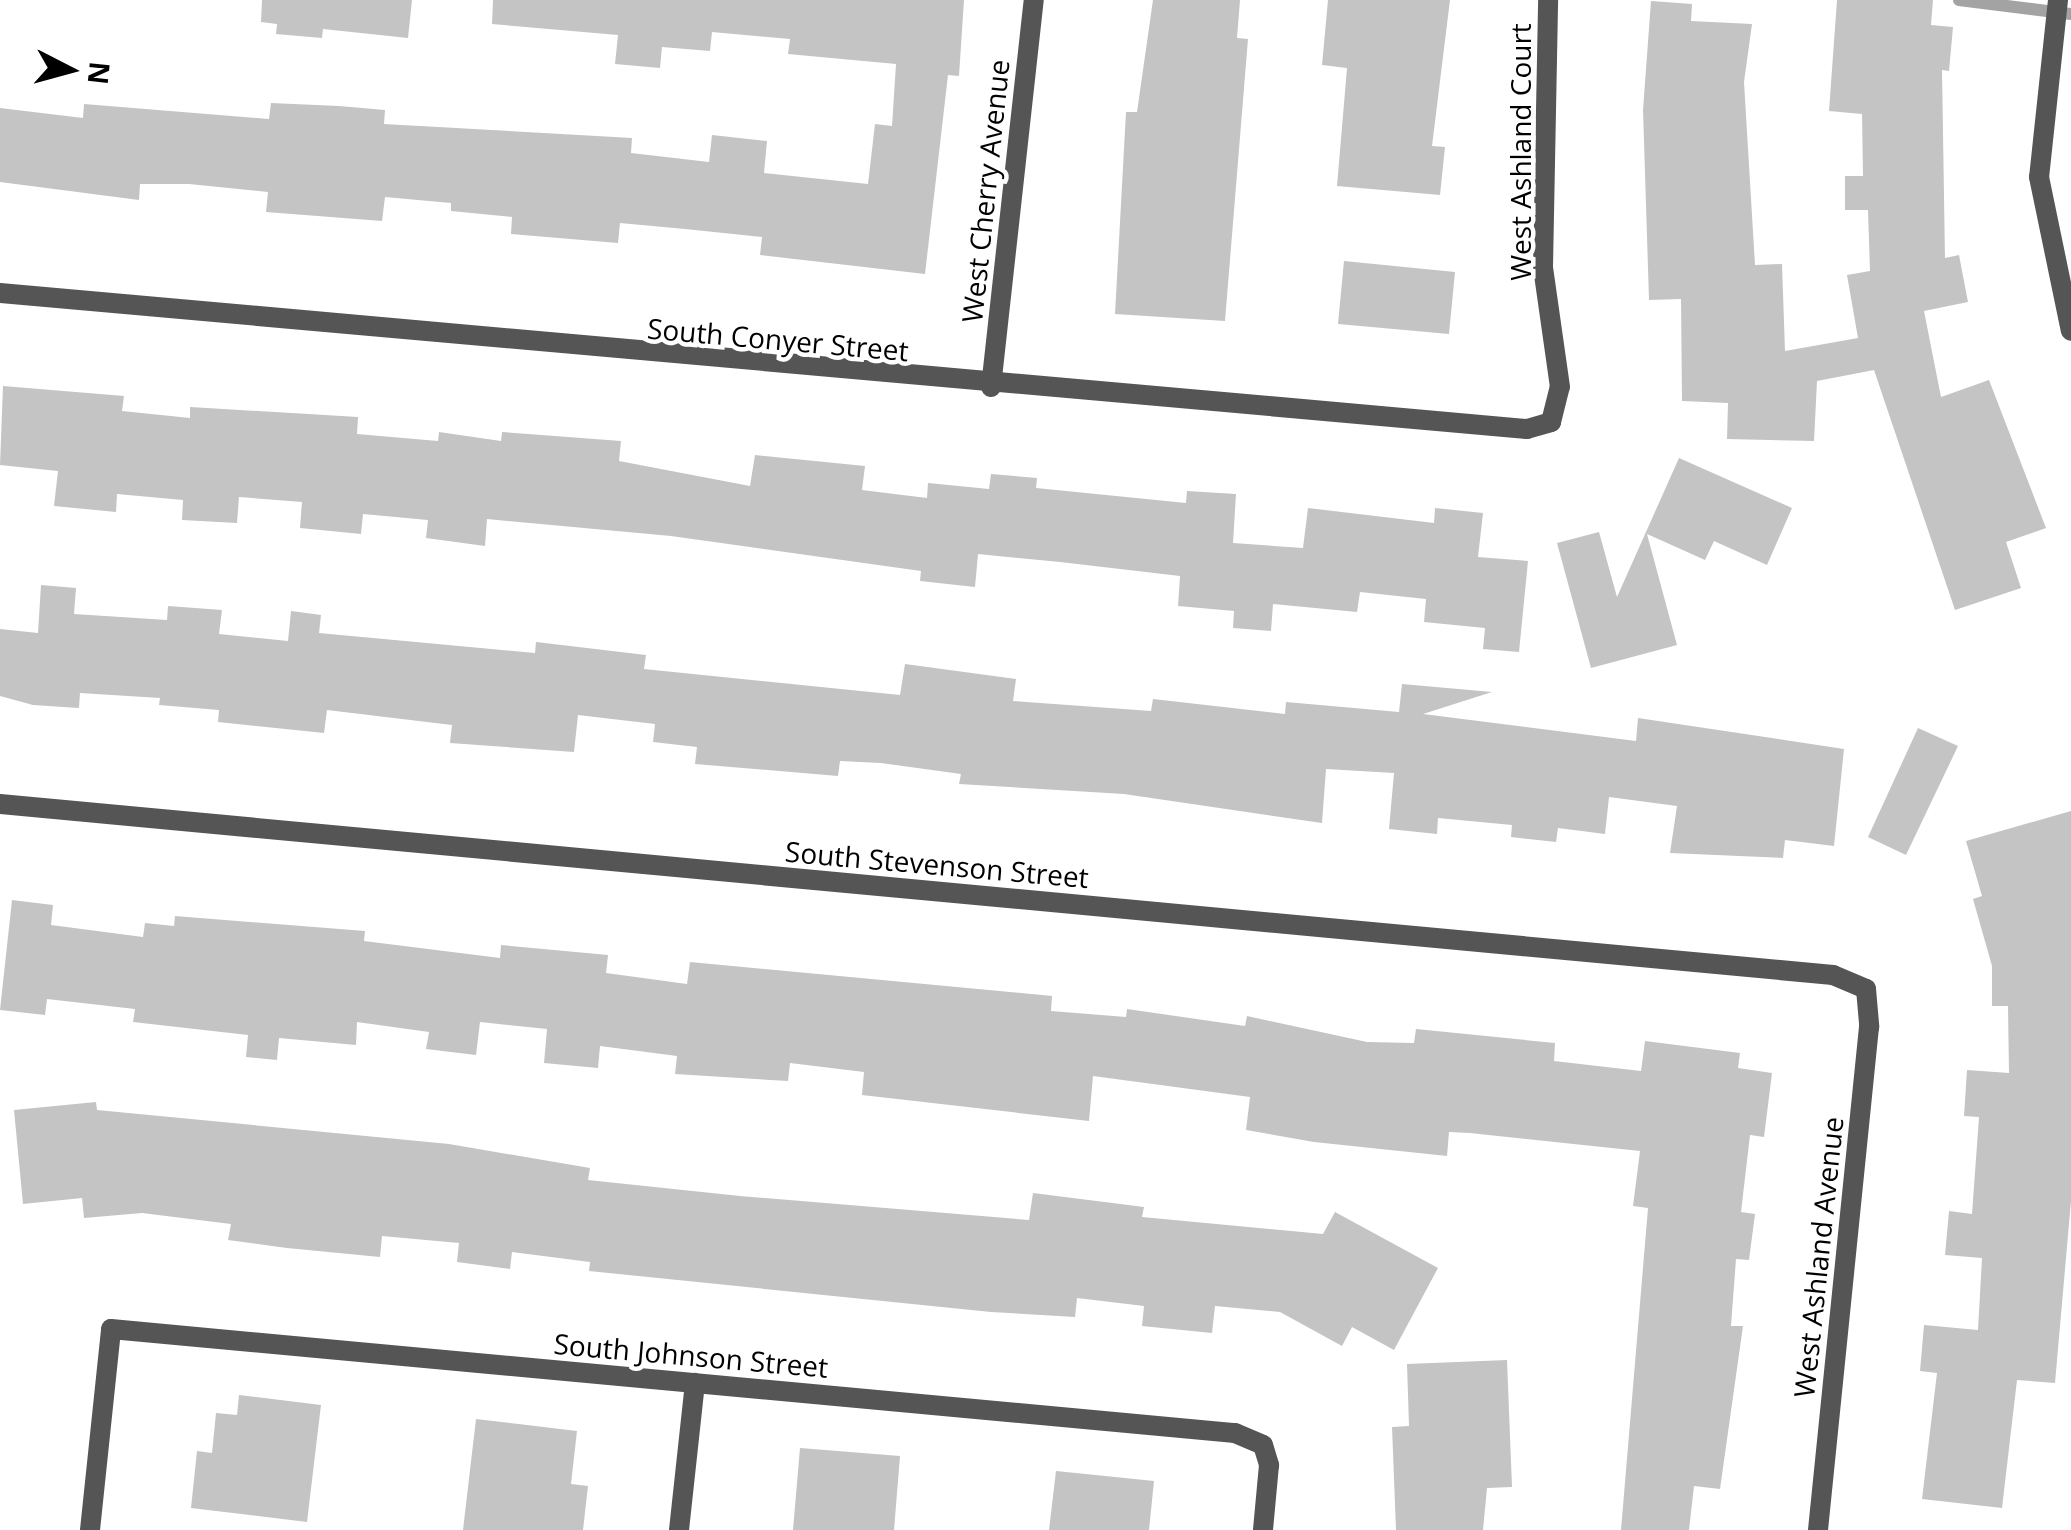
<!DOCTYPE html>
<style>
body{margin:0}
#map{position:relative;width:2071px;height:1530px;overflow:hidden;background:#fff;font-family:"Open Sans",sans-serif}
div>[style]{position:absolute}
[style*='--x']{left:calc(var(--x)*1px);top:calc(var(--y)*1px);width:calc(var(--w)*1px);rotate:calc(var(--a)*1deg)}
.stream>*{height:12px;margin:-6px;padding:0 6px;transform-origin:6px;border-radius:6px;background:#a3a3a3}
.building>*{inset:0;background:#c4c4c4}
.street>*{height:20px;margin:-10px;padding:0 10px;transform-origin:10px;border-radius:10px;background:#555}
span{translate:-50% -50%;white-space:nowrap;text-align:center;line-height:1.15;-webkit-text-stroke:9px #fff;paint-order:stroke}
.street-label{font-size:28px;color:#000}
.north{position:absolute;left:20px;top:20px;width:100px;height:100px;-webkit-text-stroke:8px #fff;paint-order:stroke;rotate:96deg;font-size:28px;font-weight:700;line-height:40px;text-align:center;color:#000}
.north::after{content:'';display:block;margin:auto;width:35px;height:45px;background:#000;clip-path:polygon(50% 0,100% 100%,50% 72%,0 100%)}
</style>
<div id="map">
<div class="stream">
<i style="--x:1959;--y:0;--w:113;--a:7.1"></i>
</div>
<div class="building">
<i style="clip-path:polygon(262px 0,412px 0,408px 38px,323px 29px,322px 38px,276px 34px,277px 24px,261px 22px)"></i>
<i style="clip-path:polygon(493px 0,964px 0,959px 76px,948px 75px,925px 274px,760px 255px,762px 237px,685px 229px,620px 223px,618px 243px,511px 234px,512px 217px,451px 211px,451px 203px,385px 197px,382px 221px,266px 212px,268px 192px,189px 184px,140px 184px,139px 200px,0 182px,0 108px,83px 118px,84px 104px,269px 119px,271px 103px,339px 106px,385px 110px,384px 124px,632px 138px,631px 153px,709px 162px,712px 135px,767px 141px,764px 173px,868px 184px,875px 124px,892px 126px,896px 64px,788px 54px,790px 39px,712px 32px,710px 51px,662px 47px,660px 68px,615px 64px,618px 35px,492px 24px)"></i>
<i style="clip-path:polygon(1153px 0,1240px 0,1237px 38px,1248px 39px,1225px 321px,1115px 314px,1126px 112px,1137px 112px)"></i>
<i style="clip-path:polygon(1328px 0,1450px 0,1432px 146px,1445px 147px,1440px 195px,1337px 186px,1347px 68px,1322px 65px)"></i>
<i style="clip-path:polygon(1837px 0,1933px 0,1931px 25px,1953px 27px,1949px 71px,1942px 70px,1945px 258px,1959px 255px,1968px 302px,1924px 311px,1941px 397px,1989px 380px,2046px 528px,2006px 542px,2021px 588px,1955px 610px,1874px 370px,1817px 381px,1814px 441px,1727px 439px,1728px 403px,1682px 401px,1681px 299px,1649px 300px,1643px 110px,1651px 1px,1692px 4px,1691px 21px,1752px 24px,1744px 82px,1755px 265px,1782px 264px,1785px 351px,1858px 338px,1847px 275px,1870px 271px,1868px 210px,1845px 210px,1845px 176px,1863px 176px,1862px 114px,1829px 111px)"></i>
<i style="clip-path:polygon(1344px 261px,1455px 272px,1449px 334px,1338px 324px)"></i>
<i style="clip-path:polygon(3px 386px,124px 396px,122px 411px,190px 418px,190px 407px,358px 417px,357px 434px,438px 441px,439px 432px,501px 441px,502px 432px,621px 441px,619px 461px,750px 486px,755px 455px,865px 466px,862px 490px,927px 498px,928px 483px,989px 489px,991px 474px,1037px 478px,1036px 488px,1186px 503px,1187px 491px,1236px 494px,1233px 543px,1303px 548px,1308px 508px,1434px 523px,1435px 508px,1483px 513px,1478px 557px,1528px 561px,1519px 652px,1483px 649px,1485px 628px,1424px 622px,1426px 599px,1360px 592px,1357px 612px,1273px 604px,1271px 631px,1233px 628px,1234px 611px,1178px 606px,1180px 576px,1060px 562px,978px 554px,975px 587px,920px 581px,921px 571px,671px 536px,487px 519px,485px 546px,426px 538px,428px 520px,363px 514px,361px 534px,300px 528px,302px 502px,239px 497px,237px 523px,182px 520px,183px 500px,117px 494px,116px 512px,54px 506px,58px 471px,0 465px)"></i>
<i style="clip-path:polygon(1679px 458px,1792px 508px,1767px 565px,1714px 541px,1705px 560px,1647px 534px,1677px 645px,1591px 668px,1557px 543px,1599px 532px,1617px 597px)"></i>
<i style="clip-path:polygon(41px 585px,76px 588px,74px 614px,167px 620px,168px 606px,222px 610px,219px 634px,288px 641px,291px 611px,321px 615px,319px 633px,535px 653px,536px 642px,646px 655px,644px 669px,900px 695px,905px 664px,1016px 679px,1013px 701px,1151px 711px,1153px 699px,1285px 714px,1286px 702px,1399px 712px,1402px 684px,1492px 692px,1423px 714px,1636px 741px,1638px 718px,1844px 749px,1834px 846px,1785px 840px,1783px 858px,1670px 853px,1677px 806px,1609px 797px,1605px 834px,1558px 828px,1556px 842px,1511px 837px,1512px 825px,1438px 818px,1437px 834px,1389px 829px,1394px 773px,1326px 769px,1322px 823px,1124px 794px,959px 784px,961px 774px,881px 763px,840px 761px,838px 776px,695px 764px,697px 747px,653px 742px,655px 724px,578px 715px,574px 752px,450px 743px,452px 725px,327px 710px,324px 733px,218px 722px,219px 710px,159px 705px,160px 698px,80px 693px,79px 708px,33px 705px,0 696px,0 629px,38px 633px)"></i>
<i style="clip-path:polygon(1918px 728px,1958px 746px,1906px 855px,1868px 837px)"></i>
<i style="clip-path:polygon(2071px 811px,2071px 1201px,2055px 1383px,2017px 1380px,2002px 1508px,1922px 1499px,1937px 1373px,1920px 1371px,1924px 1325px,1978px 1330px,1982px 1258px,1945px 1255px,1949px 1211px,1972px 1214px,1979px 1117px,1964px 1116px,1967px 1070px,2009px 1073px,2008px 1006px,1992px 1006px,1992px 966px,1973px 899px,1982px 896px,1966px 841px)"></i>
<i style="clip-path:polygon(12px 900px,53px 905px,51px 925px,143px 937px,145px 923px,174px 926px,175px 916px,365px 931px,364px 941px,500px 958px,501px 945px,608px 955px,606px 973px,687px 984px,690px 962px,1052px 996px,1051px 1011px,1126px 1017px,1127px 1009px,1245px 1026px,1247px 1016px,1367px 1042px,1414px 1043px,1416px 1029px,1555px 1043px,1554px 1061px,1641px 1071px,1645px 1041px,1740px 1053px,1738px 1068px,1772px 1073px,1764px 1137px,1750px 1135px,1741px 1212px,1755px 1214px,1749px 1260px,1736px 1259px,1731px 1326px,1743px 1326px,1720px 1489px,1694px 1486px,1689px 1530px,1621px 1530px,1648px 1208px,1633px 1206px,1640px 1151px,1470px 1133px,1449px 1132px,1447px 1156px,1314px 1142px,1246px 1130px,1250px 1097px,1093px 1076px,1089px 1121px,862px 1095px,864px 1072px,790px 1063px,788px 1081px,675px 1074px,677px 1056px,600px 1046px,598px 1068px,544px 1063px,547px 1029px,480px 1022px,476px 1055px,426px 1049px,429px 1032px,357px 1022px,356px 1045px,279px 1038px,277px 1060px,246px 1057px,248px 1035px,133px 1022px,135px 1009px,47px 999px,45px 1015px,0 1010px)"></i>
<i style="clip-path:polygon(96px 1102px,97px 1110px,449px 1144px,590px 1168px,588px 1180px,740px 1196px,1029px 1220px,1033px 1193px,1144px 1207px,1142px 1217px,1323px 1234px,1335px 1212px,1438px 1268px,1394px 1350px,1352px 1327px,1342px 1346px,1280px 1312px,1215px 1306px,1212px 1333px,1142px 1326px,1144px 1306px,1077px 1298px,1075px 1317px,991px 1312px,589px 1271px,590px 1262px,512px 1252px,510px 1269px,457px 1262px,459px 1243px,382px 1236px,380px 1257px,287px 1248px,228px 1240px,231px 1224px,142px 1213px,84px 1218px,82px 1198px,23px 1204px,14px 1110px)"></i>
<i style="clip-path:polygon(1507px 1360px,1512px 1487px,1487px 1488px,1483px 1530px,1396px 1530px,1392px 1427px,1409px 1426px,1407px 1364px)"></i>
<i style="clip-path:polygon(239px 1395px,321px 1405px,307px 1522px,191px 1508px,197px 1451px,212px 1453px,216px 1413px,237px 1415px)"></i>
<i style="clip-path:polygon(476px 1419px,577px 1431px,571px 1484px,588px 1486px,583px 1530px,463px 1530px)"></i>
<i style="clip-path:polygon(800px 1448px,900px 1456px,894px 1530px,793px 1530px)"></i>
<i style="clip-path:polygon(1056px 1471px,1154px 1481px,1149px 1530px,1049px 1530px)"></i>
</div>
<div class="street">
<i style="--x:2058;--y:0;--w:178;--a:96.1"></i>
<i style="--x:2039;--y:177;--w:157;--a:78.3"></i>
<i style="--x:0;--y:293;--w:1533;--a:5.09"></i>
<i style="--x:1527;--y:429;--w:25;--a:-16"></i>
<i style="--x:1551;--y:422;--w:36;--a:-76"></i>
<i style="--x:1560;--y:387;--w:121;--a:-98.1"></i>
<i style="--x:1543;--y:267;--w:267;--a:-88.9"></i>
<i style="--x:991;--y:387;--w:389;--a:-83.7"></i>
<i style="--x:0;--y:804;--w:1841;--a:5.33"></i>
<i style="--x:1833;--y:975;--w:36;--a:23"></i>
<i style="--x:1866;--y:989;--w:38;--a:85"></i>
<i style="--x:1869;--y:1027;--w:506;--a:95.79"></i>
<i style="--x:90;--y:1530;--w:202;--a:-84"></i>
<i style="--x:111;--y:1329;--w:1129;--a:5.29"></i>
<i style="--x:1235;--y:1433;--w:30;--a:23"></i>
<i style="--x:1263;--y:1445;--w:21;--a:73"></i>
<i style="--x:1269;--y:1465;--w:65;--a:95.3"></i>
<i style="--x:679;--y:1530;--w:148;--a:-83.8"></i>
</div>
<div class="street-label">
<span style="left:1520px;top:152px;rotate:-90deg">West Ashland Court</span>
<span style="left:985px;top:191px;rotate:-84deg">West Cherry Avenue</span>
<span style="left:778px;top:339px;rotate:5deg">South Conyer Street</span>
<span style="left:937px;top:864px;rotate:5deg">South Stevenson Street</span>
<span style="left:1818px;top:1257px;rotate:-84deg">West Ashland Avenue</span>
<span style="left:691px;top:1355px;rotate:5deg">South Johnson Street</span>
</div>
<div class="north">N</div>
</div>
